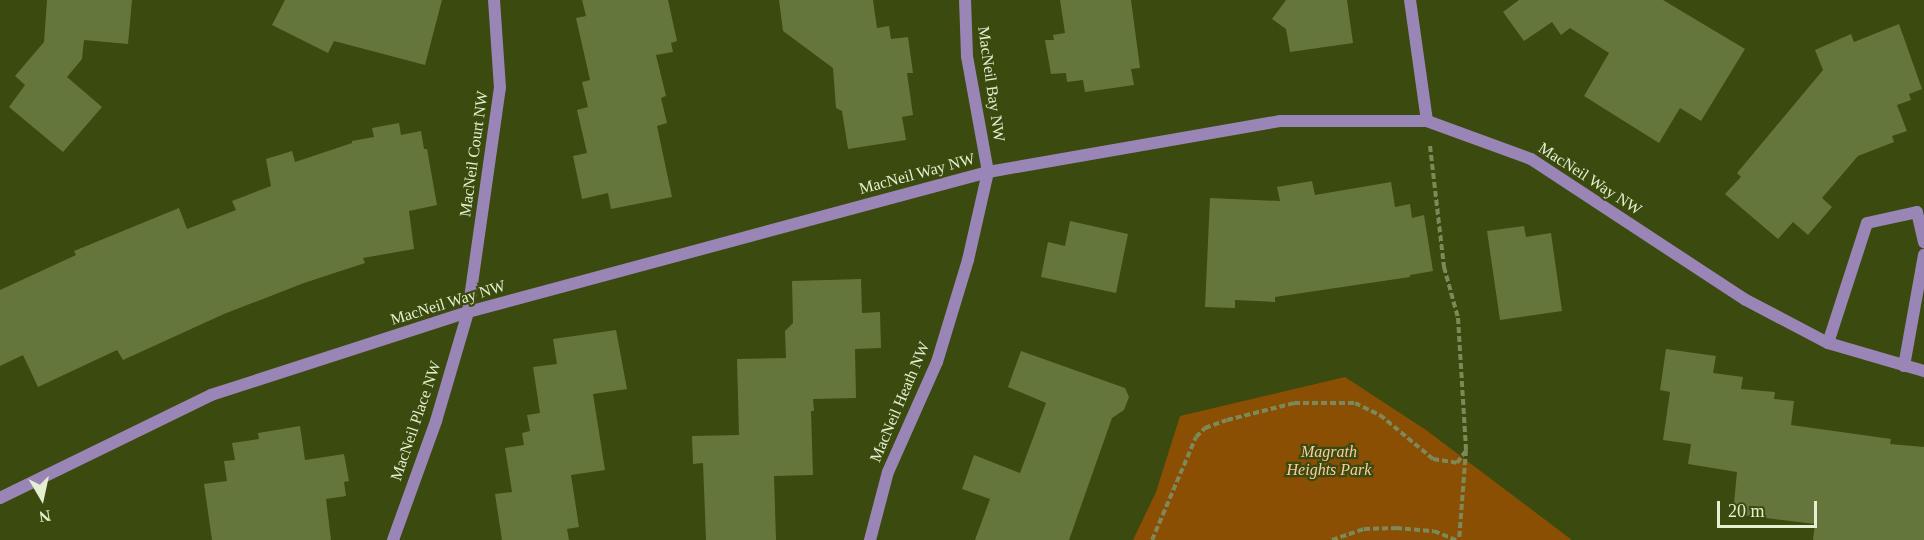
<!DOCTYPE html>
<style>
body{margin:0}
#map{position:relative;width:1924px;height:540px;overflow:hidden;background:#3b4a0e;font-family:Georgia,serif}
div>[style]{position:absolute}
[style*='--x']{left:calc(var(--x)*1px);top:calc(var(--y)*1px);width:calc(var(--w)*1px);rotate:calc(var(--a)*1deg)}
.green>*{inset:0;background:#8a4f02}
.building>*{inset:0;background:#65763d}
.path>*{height:4px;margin-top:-2px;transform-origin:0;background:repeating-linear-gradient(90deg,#7c8958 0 6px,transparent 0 9px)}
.minor>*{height:12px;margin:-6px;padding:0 6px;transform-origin:6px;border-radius:6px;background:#9a86b6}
span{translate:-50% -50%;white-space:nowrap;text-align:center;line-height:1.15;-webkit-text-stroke:4.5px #3b4a0e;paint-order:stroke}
.street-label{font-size:16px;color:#e5f0d1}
.park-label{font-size:16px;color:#fbcca2;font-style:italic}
.north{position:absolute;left:12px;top:468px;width:60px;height:60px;-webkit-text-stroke:4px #3b4a0e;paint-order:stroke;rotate:171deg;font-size:16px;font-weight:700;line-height:24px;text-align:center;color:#e5f0d1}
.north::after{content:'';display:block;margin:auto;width:21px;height:27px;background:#e5f0d1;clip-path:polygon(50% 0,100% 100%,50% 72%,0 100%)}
.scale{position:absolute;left:1717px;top:501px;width:100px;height:27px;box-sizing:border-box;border:3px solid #e5f0d1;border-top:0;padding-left:8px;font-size:18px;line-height:21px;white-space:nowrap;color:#e5f0d1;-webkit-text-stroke:4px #3b4a0e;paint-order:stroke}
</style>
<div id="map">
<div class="green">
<i style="clip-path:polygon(1345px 377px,1426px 430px,1572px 540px,1133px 540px,1156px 492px,1180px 416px)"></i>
</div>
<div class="building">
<i style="clip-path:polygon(47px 0,132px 0,128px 44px,84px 40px,82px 59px,67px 77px,102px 107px,63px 152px,9px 107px,25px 85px,15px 76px,44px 42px)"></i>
<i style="clip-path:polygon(285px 0,442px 0,425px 65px,334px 41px,328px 53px,272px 25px)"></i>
<i style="clip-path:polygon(582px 0,668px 0,677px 41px,671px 43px,673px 52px,656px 55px,666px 96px,661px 98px,667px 123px,657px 126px,672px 197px,611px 209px,608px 193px,582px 199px,573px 156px,587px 153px,577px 110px,588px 107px,582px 82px,590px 80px,576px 18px,586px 16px)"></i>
<i style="clip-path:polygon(779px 0,873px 0,877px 28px,889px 26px,891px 39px,908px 37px,913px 73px,907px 73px,913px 115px,902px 117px,906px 140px,848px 149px,842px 111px,836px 108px,833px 68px,783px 31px)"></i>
<i style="clip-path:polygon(1060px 0,1131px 0,1140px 68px,1131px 69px,1134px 85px,1085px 92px,1083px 80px,1067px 82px,1066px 73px,1051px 74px,1045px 40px,1054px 40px,1053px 35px,1065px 33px)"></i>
<i style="clip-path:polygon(1286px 0,1347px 0,1353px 43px,1290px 52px,1286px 29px,1272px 19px)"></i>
<i style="clip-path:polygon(1519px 0,1663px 0,1745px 49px,1701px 121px,1680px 108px,1659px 143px,1584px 96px,1609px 53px,1570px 28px,1561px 35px,1552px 22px,1524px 41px,1503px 12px)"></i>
<i style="clip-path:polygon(1899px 24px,1922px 89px,1909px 94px,1911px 100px,1897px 105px,1907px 131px,1892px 136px,1894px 142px,1858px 156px,1822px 198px,1832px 207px,1808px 235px,1793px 222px,1778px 239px,1725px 194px,1741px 177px,1737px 173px,1823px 70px,1815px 50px,1851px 34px,1854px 42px)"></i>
<i style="clip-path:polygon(399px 123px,401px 135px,421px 131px,424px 149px,427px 149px,437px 205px,409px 211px,414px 249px,363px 258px,365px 263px,304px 283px,224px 314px,123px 360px,117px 350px,38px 387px,23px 355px,0 366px,0 290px,76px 255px,74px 251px,179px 208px,187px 229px,236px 210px,232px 201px,271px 186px,266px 159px,292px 151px,295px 162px,352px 143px,352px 141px,374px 137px,372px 128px)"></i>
<i style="clip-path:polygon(1312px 181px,1315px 195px,1391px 182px,1395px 207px,1410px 204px,1412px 218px,1424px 215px,1433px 271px,1410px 275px,1410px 277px,1275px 297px,1275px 302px,1235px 300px,1235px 308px,1205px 307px,1210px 198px,1280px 201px,1277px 187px)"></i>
<i style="clip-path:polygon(1070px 221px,1128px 234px,1116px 293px,1041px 277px,1048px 242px,1065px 246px)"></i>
<i style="clip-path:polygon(1524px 226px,1526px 237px,1551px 233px,1562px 311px,1500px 320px,1487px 231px)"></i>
<i style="clip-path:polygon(861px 279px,862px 313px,880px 312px,881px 348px,855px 349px,856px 398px,813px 399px,814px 411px,811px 411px,813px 475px,774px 476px,776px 540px,706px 540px,703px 463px,693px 464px,692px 436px,739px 435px,737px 359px,786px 358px,785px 331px,793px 323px,792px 281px)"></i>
<i style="clip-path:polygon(616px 330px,627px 389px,593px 394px,605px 470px,571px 475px,579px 527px,567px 529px,569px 540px,502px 540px,495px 494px,512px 492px,505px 448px,524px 445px,522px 433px,530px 431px,527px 415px,540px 413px,533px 367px,557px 364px,553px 339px)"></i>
<i style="clip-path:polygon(1666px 349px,1716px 356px,1713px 373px,1743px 377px,1741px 389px,1775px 392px,1774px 399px,1794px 401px,1791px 425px,1891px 439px,1890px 444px,1924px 447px,1924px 540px,1813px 540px,1815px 524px,1733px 514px,1737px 472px,1688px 464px,1691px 444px,1663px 440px,1670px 392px,1660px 390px)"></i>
<i style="clip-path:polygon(1021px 351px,1125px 388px,1129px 397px,1124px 410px,1112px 418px,1069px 540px,975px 540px,990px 499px,962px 489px,974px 455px,1020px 473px,1046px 403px,1008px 387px)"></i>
<i style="clip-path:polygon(300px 426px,305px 460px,344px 454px,349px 481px,344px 482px,346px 496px,326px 499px,331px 540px,212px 540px,204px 484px,227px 481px,224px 461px,235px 460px,232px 443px,259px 439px,258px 433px)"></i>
</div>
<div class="path">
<i style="--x:1430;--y:146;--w:122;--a:83.4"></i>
<i style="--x:1444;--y:267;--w:53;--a:74.6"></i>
<i style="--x:1458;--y:318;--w:132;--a:86.5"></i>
<i style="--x:1466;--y:450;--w:90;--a:94.4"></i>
<i style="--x:1152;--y:540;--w:112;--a:-66.9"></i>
<i style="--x:1196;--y:437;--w:13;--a:-45"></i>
<i style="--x:1205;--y:428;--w:23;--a:-20"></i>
<i style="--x:1227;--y:420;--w:69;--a:-14.2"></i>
<i style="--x:1294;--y:403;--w:61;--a:0"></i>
<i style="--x:1355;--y:403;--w:28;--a:26"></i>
<i style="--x:1380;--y:415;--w:69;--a:39.7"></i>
<i style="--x:1433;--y:459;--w:24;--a:9"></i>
<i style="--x:1457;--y:463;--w:14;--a:-54"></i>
<i style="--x:1332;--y:540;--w:34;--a:-19"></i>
<i style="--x:1364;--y:529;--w:32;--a:-2"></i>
<i style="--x:1396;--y:528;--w:38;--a:5"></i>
<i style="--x:1434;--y:531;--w:24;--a:22"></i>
</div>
<div class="minor">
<i style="--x:1410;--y:0;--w:122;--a:82"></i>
<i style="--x:1828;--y:343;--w:126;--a:-72"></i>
<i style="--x:1867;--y:223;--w:51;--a:-12.4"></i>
<i style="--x:1917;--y:212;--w:31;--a:77"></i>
<i style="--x:1904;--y:366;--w:113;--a:-79.8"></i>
<i style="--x:0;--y:498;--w:235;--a:-26"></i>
<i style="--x:211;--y:395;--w:270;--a:-17.9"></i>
<i style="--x:468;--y:312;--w:539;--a:-15.07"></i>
<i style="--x:988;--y:172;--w:296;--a:-9.9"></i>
<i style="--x:1280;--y:121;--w:147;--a:0"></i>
<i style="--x:1427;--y:121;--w:111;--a:20.1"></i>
<i style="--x:1531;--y:159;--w:257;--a:33.3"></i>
<i style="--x:1746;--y:300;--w:93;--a:27.7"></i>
<i style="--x:1828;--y:343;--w:100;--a:16.3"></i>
<i style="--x:393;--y:540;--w:127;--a:-70.1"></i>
<i style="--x:436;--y:421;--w:114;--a:-73.6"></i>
<i style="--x:468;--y:312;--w:226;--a:-81.9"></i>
<i style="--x:500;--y:88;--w:88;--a:-93.9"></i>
<i style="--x:870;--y:540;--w:70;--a:-75.2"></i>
<i style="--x:888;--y:472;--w:120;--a:-66"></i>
<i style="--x:937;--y:362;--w:107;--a:-73.1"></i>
<i style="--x:968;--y:260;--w:90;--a:-77.2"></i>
<i style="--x:988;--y:172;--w:118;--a:-100.3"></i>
<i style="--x:967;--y:56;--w:56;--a:-92"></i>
</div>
<div class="street-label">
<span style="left:991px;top:84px;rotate:82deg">MacNeil Bay NW</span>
<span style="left:474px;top:154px;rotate:-82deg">MacNeil Court NW</span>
<span style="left:917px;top:174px;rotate:-15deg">MacNeil Way NW</span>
<span style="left:1590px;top:179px;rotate:33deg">MacNeil Way NW</span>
<span style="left:448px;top:303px;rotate:-17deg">MacNeil Way NW</span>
<span style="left:900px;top:402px;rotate:-67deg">MacNeil Heath NW</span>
<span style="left:416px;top:421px;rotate:-71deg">MacNeil Place NW</span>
</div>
<div class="park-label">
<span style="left:1329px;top:461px">Magrath<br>Heights Park</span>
</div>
<div class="north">N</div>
<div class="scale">20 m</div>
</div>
